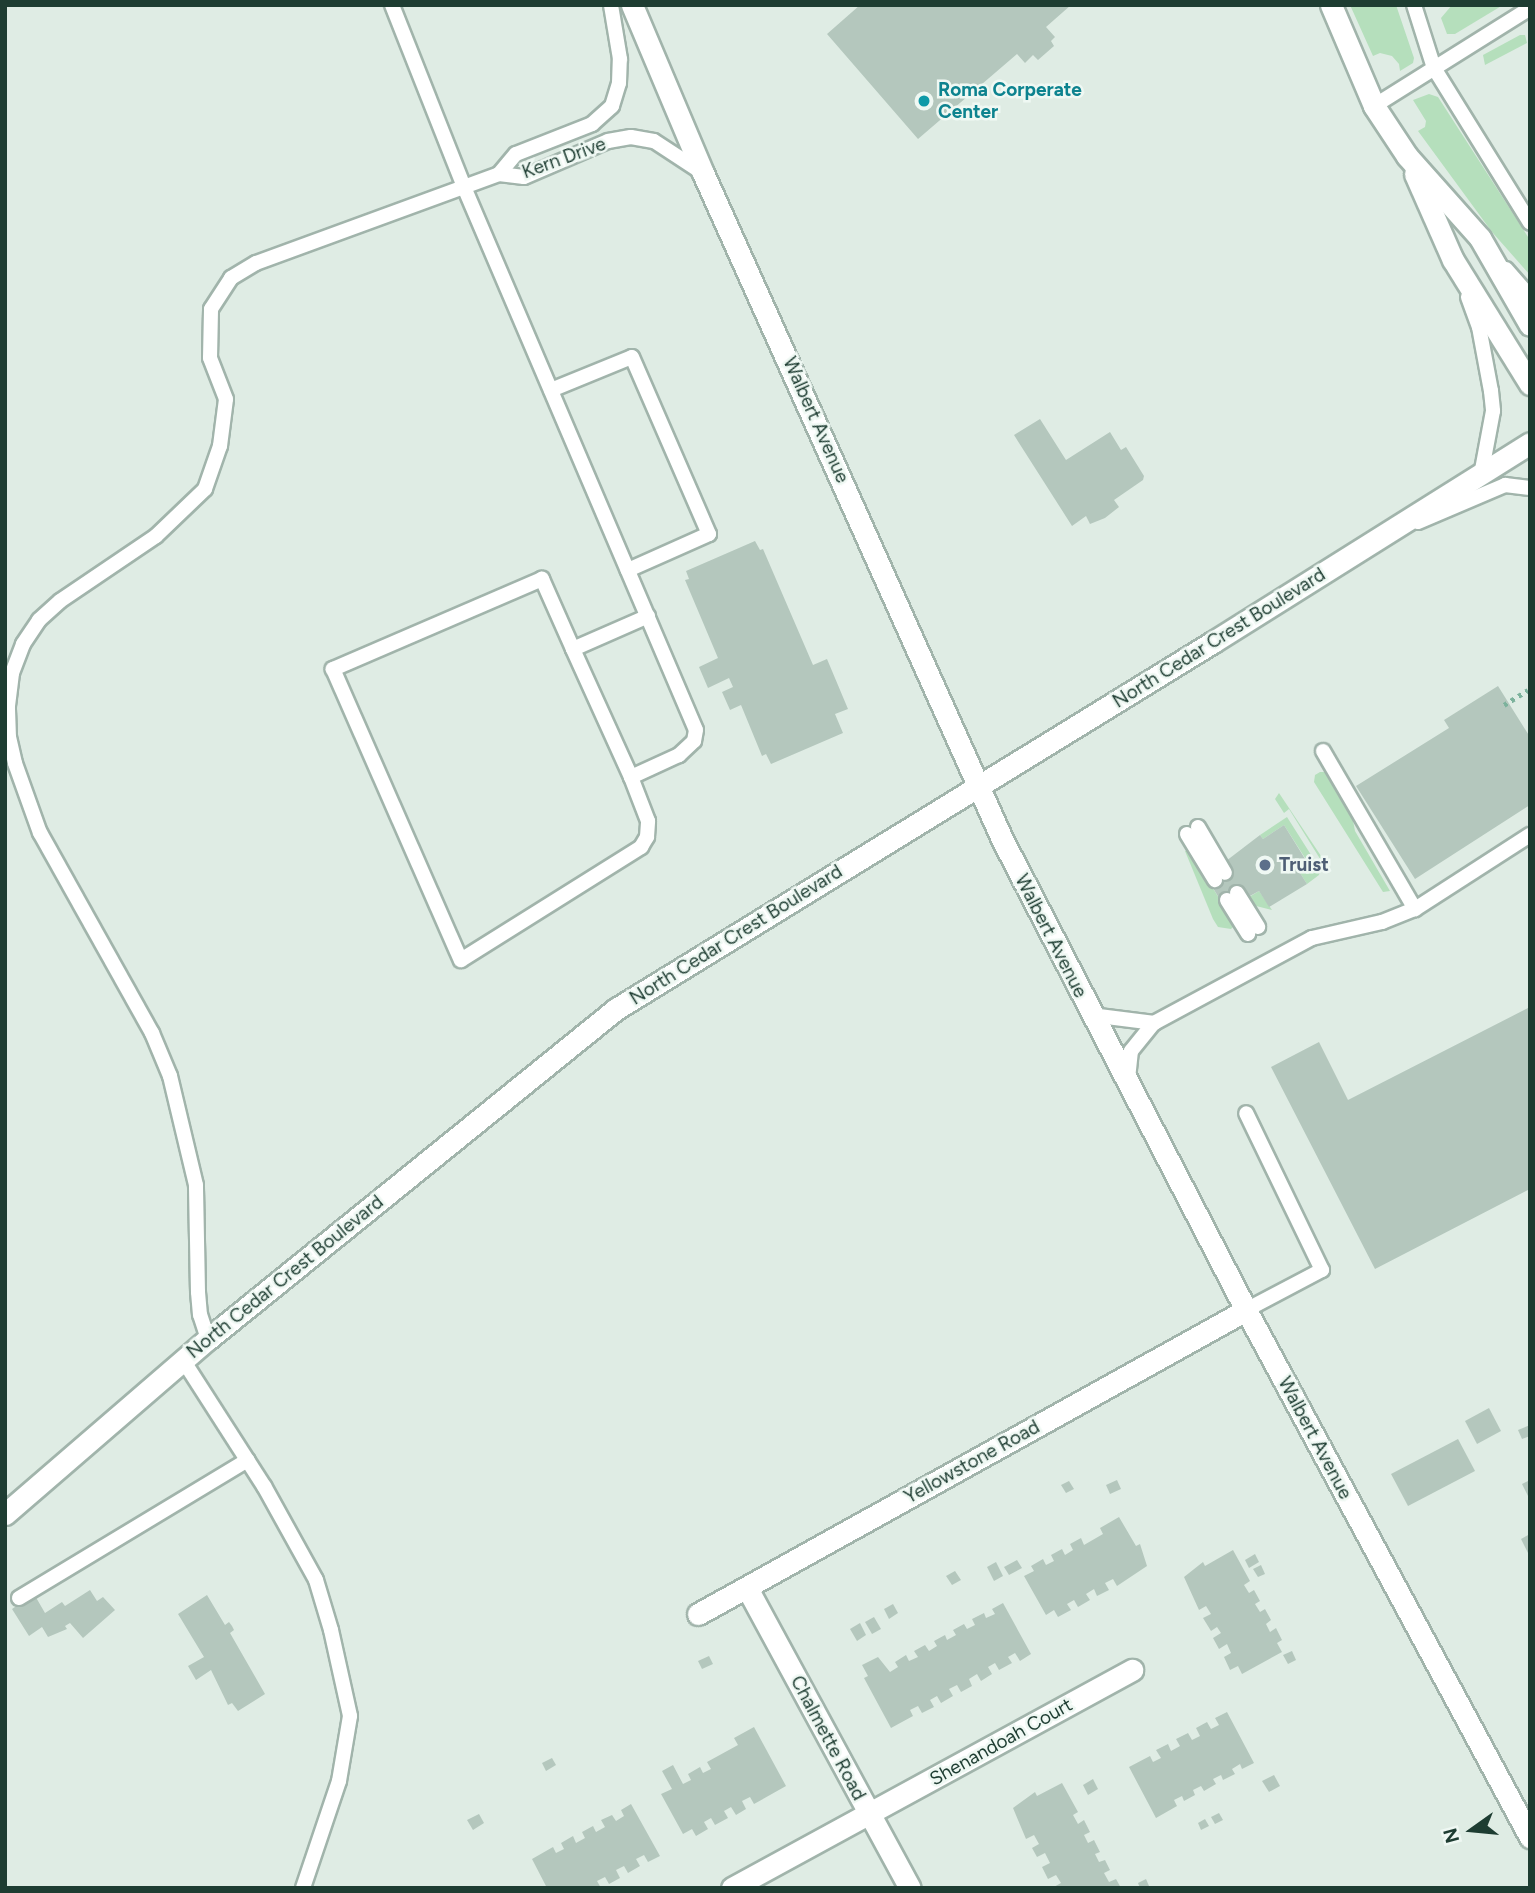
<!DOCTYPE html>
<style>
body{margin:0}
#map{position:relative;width:1535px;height:1893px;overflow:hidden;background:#dfece4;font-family:Figtree,sans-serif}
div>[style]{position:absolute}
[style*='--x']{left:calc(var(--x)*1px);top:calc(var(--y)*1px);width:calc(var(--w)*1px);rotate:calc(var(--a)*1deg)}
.green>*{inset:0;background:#b5dfbc}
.building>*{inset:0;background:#b4c7bd}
.path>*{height:4.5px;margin-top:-2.25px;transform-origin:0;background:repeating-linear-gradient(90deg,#7cb29c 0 3.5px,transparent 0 8.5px)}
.roads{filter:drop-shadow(2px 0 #a1b4ab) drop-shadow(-2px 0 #a1b4ab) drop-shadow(0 2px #a1b4ab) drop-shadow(0 -2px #a1b4ab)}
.lane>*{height:14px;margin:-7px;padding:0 7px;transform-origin:7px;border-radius:7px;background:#fff}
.street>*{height:21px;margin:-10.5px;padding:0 10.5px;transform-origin:10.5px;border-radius:10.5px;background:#fff}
.secondary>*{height:21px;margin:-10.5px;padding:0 10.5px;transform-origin:10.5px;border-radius:10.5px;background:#fff}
.dots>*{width:19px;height:19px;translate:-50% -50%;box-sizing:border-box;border:4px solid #eff8f3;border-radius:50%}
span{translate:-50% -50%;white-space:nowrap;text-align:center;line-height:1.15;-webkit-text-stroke:5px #eff8f3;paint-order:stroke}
.culture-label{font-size:19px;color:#0d838f;font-weight:700}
.left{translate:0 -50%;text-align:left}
.street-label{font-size:19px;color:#1e3d32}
.service-label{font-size:19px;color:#4e5e75;font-weight:700}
.frame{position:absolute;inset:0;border:7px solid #1e3d32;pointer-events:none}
.north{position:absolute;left:1437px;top:1795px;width:70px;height:70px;-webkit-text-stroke:5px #eff8f3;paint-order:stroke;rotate:255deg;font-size:19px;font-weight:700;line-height:28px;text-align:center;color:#1e3d32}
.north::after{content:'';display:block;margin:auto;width:24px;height:32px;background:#1e3d32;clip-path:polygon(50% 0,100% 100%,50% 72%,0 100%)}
</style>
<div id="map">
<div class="green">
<i style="clip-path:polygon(1350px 5px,1396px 5px,1414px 58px,1413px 63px,1400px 71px,1399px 64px,1392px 56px,1380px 53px,1373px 56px)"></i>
<i style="clip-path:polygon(1452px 5px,1503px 5px,1455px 34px,1447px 34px,1441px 18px)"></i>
<i style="clip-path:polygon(1520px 35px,1525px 35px,1527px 43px,1485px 65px,1483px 55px)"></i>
<i style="clip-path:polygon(1429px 94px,1438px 97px,1530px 240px,1530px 275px,1492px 232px,1418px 131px,1425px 127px,1426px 121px,1413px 100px)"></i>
<i style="clip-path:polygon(1320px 772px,1326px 772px,1351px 810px,1355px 831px,1390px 891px,1383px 892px,1314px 782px,1315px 775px)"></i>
<i style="clip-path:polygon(1279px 793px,1325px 862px,1327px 870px,1289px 809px,1284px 813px,1275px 799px)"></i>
<i style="clip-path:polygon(1287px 817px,1320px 869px,1319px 875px,1307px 884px,1297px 868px,1307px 861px,1284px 825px,1263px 839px,1260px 835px)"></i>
<i style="clip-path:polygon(1185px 851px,1190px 851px,1222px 903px,1234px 926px,1231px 929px,1218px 927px,1213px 919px)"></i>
<i style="clip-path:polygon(1244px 889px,1249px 897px,1259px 891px,1272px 910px,1252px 905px,1241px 891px)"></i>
</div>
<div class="building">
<i style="clip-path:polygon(860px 5px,1071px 5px,1046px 27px,1055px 37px,1051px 41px,1054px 46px,1038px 60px,1033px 55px,1025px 63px,1017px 54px,918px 139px,827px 34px)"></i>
<i style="clip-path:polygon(1040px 419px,1066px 460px,1110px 432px,1121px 450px,1126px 447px,1144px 476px,1143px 480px,1114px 500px,1119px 507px,1105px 518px,1090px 524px,1086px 516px,1072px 526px,1014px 435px)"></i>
<i style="clip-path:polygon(755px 541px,760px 550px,763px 549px,813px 665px,827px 659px,848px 709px,835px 714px,843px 733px,771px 764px,766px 754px,762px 756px,741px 705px,730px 710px,722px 692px,733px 687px,729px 678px,708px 688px,699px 667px,718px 658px,685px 580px,689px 579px,686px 571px)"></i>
<i style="clip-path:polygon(1498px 686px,1530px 737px,1530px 805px,1415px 879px,1356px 786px,1449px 728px,1444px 720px)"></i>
<i style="clip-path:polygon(1284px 825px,1307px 862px,1297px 868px,1307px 884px,1269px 907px,1259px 891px,1248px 897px,1244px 889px,1222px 903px,1210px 883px,1231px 869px,1226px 861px,1260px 835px,1263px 839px)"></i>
<i style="clip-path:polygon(1530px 1007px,1530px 1189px,1375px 1269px,1271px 1067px,1319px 1042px,1348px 1100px)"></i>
<i style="clip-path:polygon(1489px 1408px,1501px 1431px,1477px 1444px,1465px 1421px)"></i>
<i style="clip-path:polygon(1530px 1425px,1530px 1436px,1522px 1439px,1518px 1430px)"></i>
<i style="clip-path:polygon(1458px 1439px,1475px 1471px,1408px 1506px,1391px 1474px)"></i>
<i style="clip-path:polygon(1117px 1480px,1121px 1489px,1110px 1494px,1106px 1485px)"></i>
<i style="clip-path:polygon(1530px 1480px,1530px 1500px,1522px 1484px)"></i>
<i style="clip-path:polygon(1069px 1481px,1074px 1489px,1066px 1493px,1061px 1485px)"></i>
<i style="clip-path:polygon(1119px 1517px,1136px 1546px,1140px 1544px,1147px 1566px,1117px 1586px,1113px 1579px,1105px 1583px,1109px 1590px,1097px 1596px,1094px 1589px,1086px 1594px,1090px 1600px,1078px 1607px,1074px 1600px,1067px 1604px,1071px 1610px,1058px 1617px,1054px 1610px,1046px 1615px,1024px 1576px,1034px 1571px,1031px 1566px,1043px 1559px,1046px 1565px,1054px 1561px,1051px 1555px,1062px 1549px,1065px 1555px,1073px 1550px,1070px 1544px,1081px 1538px,1084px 1545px,1103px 1534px,1100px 1528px)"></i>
<i style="clip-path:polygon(1530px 1534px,1530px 1552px,1528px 1553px,1521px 1539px)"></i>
<i style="clip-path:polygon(1233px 1550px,1250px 1581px,1244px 1585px,1249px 1593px,1254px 1590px,1260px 1601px,1255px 1604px,1260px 1612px,1265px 1609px,1271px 1620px,1266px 1624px,1270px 1632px,1276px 1628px,1282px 1640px,1277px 1643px,1282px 1652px,1242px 1674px,1238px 1666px,1230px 1670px,1224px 1657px,1231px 1653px,1227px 1644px,1219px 1649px,1213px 1638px,1221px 1633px,1217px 1627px,1211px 1631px,1203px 1618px,1211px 1614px,1206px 1606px,1199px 1610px,1184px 1577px,1203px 1562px,1205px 1566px)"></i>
<i style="clip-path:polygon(1255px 1554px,1259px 1562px,1249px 1568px,1245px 1560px)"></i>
<i style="clip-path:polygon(1017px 1560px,1022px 1568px,1009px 1575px,1004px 1567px)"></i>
<i style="clip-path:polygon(996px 1562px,1003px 1576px,994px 1581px,987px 1567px)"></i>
<i style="clip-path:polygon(1261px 1565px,1265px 1574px,1258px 1577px,1253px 1569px)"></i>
<i style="clip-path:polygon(955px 1571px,961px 1580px,952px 1585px,946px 1576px)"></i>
<i style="clip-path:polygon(90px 1590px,97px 1601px,103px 1597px,115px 1610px,83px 1638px,70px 1623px,65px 1626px,67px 1629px,48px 1637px,42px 1627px,29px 1636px,12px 1609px,34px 1594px,45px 1613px,62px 1602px,65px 1606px)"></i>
<i style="clip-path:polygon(207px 1595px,225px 1625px,229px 1622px,232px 1626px,234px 1630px,230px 1633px,265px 1694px,238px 1711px,232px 1703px,228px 1705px,211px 1670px,196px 1680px,188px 1666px,204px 1657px,178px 1614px)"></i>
<i style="clip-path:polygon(1003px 1603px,1031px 1654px,1020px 1661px,1015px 1653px,1008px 1657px,1012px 1663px,999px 1670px,995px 1663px,988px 1667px,992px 1674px,981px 1681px,977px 1674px,969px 1679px,972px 1686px,961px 1692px,957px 1685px,949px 1689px,953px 1696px,941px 1703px,937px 1696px,930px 1700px,934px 1707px,922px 1713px,918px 1706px,910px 1710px,913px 1716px,891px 1728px,864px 1678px,868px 1676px,862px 1665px,878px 1657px,890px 1672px,898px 1667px,895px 1662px,906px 1655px,909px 1661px,918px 1657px,914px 1651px,925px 1645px,929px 1651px,937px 1646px,934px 1641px,945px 1635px,947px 1640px,956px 1635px,953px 1630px,964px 1624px,967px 1629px,975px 1625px,972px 1619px,984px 1613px,986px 1618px,995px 1614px,992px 1609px)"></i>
<i style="clip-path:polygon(893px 1604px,898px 1613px,889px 1619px,884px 1609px)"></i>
<i style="clip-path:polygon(874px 1617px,881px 1629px,872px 1634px,865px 1622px)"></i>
<i style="clip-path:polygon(860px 1623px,866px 1635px,857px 1641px,850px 1629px)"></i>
<i style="clip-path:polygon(1292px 1651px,1296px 1660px,1288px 1664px,1283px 1655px)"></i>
<i style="clip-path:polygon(709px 1656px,713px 1664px,702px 1669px,698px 1661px)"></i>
<i style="clip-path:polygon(1227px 1712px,1254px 1763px,1242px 1769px,1240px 1764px,1232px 1769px,1235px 1774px,1223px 1780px,1221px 1775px,1213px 1779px,1216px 1784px,1204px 1791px,1201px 1786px,1193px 1790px,1195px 1795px,1184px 1801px,1182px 1796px,1174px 1800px,1177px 1806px,1156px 1818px,1129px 1767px,1150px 1756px,1153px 1762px,1161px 1758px,1156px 1750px,1168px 1744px,1171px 1751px,1180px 1746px,1176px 1739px,1188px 1733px,1192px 1740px,1200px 1736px,1196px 1728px,1207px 1722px,1211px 1729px,1219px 1725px,1215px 1718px)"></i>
<i style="clip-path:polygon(754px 1727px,786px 1786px,754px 1804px,750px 1797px,742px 1801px,746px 1809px,736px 1815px,731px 1807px,724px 1811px,728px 1818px,715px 1825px,711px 1818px,704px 1822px,708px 1829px,696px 1836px,692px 1829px,683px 1834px,661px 1794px,672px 1789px,662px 1771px,673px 1765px,683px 1784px,691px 1780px,688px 1774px,700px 1767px,703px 1773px,711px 1769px,707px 1762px,738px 1745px,734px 1738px)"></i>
<i style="clip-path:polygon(552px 1758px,556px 1765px,546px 1771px,542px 1763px)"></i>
<i style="clip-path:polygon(1274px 1775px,1280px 1786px,1269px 1792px,1262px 1781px)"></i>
<i style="clip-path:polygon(1093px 1779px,1098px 1789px,1088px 1795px,1083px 1785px)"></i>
<i style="clip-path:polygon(1062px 1783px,1078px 1812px,1073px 1815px,1078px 1824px,1084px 1820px,1090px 1832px,1084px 1835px,1088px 1843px,1094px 1840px,1100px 1852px,1095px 1854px,1099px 1862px,1105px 1860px,1110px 1870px,1104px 1873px,1109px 1882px,1116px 1879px,1121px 1888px,1052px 1888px,1061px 1883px,1056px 1875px,1048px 1879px,1042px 1867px,1050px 1863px,1045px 1853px,1037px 1857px,1032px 1848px,1039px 1844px,1034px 1835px,1026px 1839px,1013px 1808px,1035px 1792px,1037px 1796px)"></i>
<i style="clip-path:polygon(631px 1804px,660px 1856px,648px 1862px,644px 1855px,636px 1859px,640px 1866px,628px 1873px,624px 1866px,616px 1870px,620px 1878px,609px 1884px,605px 1877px,597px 1881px,601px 1888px,547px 1888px,532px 1859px,553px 1847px,556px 1853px,564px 1849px,561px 1843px,573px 1836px,576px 1843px,585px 1838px,582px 1832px,593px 1826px,596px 1832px,605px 1827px,601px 1820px,612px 1815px,616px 1821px,624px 1816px,621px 1810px)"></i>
<i style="clip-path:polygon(1219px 1813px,1223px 1820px,1215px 1824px,1211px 1817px)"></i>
<i style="clip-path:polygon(479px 1814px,484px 1823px,473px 1830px,467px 1820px)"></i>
<i style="clip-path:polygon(1205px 1819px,1209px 1826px,1201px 1830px,1198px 1823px)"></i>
<i style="clip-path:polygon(1146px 1879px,1149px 1886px,1140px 1888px,1138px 1883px)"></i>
</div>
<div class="path">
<i style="--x:1504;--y:705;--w:28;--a:-32"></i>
</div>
<div class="roads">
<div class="lane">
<i style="--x:392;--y:5;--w:196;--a:68.4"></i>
<i style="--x:464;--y:187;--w:590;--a:66.87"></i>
<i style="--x:696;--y:730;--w:11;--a:100"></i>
<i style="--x:694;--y:741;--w:21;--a:137"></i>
<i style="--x:679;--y:755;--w:53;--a:155.4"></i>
<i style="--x:631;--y:777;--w:141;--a:-114.4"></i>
<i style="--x:573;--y:649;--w:82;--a:-23.7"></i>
<i style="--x:1414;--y:5;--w:66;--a:72.4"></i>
<i style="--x:1434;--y:68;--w:182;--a:58.2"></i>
<i style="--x:1374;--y:106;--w:184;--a:-32.1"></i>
<i style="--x:499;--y:174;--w:26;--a:-50"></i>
<i style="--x:516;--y:154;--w:82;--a:-21.5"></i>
<i style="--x:592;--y:124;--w:27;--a:-42"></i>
<i style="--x:612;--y:106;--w:24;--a:-73"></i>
<i style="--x:619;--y:83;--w:24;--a:-88"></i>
<i style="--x:620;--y:59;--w:55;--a:-99.5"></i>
<i style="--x:1506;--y:269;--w:37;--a:49"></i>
<i style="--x:1468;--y:297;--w:32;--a:70"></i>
<i style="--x:1479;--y:327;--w:65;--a:79.4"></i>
<i style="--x:1491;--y:391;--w:20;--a:84"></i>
<i style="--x:1493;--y:411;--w:60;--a:100.6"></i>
<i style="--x:551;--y:390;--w:87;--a:-22.2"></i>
<i style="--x:632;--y:357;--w:193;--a:66.5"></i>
<i style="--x:709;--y:534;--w:89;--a:156"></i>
<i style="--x:1418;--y:522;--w:95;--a:-23"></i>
<i style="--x:1505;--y:485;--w:25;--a:7"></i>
<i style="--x:573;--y:649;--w:77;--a:-113.9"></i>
<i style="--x:542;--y:579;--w:228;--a:156.7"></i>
<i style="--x:333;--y:669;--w:318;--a:66.3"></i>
<i style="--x:461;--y:960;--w:213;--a:-32.1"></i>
<i style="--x:641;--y:847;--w:12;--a:-59"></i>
<i style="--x:647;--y:837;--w:16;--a:-86"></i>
<i style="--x:648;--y:821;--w:47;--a:-111.1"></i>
<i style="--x:1323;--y:751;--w:183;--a:59.8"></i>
<i style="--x:1198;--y:827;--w:53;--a:59.6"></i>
<i style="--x:1187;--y:834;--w:54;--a:58.7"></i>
<i style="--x:1237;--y:893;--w:40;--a:58"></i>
<i style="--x:1227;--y:900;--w:40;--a:58"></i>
<i style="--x:1091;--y:1015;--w:64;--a:7.2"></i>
<i style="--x:1128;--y:1079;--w:28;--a:-84"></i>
<i style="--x:1131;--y:1051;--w:36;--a:-51"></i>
<i style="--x:1154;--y:1023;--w:179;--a:-28.3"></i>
<i style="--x:1312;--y:938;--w:72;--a:-12.9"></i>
<i style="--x:1382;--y:922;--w:35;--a:-22"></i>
<i style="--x:1415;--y:909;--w:137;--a:-32.8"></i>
<i style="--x:1246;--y:1310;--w:86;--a:-27.8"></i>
<i style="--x:1322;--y:1270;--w:174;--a:-115.8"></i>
<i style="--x:208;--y:1339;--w:25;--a:-108"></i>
<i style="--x:200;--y:1315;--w:23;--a:-95"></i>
<i style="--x:198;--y:1292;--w:107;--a:-91.1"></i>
<i style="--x:196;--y:1185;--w:112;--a:-103.4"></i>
<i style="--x:170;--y:1076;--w:47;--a:-112.7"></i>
<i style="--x:152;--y:1033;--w:229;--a:-119.2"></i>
<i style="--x:40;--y:833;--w:74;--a:-109.7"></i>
<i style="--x:15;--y:763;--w:26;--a:-103"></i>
<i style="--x:9;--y:738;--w:32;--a:-92"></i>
<i style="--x:8;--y:706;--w:33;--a:-83"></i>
<i style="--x:12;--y:673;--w:31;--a:-69"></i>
<i style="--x:23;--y:644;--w:29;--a:-56"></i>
<i style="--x:39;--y:620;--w:28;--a:-42"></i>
<i style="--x:60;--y:601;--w:116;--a:-34.1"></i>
<i style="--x:156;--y:536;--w:68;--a:-43.8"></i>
<i style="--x:205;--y:489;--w:46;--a:-70.8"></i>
<i style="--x:220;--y:446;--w:47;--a:-82.7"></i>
<i style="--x:226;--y:399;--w:44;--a:-111.3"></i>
<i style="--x:210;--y:358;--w:49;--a:-88.8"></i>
<i style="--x:211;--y:309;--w:37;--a:-57"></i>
<i style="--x:231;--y:278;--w:29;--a:-31"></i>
<i style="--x:256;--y:263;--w:259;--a:-20.1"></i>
<i style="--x:499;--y:174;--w:25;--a:7"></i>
<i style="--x:524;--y:177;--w:91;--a:-23.2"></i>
<i style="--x:608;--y:141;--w:23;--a:-10"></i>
<i style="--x:631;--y:137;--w:23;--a:10"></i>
<i style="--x:654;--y:141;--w:55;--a:33.1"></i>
<i style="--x:183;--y:1360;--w:150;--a:57.3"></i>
<i style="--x:264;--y:1486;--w:107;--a:61"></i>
<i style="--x:316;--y:1580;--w:52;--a:73.3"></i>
<i style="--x:331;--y:1630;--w:88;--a:77.5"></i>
<i style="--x:350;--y:1716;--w:66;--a:99.6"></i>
<i style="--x:339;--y:1781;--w:113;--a:108.6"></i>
<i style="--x:19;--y:1598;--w:267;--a:-31.1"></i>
</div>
<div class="street">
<i style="--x:1331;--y:5;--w:110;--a:66.9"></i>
<i style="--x:1374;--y:106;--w:60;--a:56.6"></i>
<i style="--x:1407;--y:156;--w:110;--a:48.3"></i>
<i style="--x:1480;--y:238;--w:100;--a:60.1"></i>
<i style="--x:1415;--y:174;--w:94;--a:66.2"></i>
<i style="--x:1453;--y:260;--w:146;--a:58.2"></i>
<i style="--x:747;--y:1588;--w:341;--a:61.5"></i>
<i style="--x:698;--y:1614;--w:627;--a:-29.02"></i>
<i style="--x:732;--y:1888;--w:456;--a:-28.6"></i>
</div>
<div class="secondary">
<i style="--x:632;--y:5;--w:182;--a:67.1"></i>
<i style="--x:703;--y:173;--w:732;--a:65.82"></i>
<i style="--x:1003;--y:841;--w:528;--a:62.61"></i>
<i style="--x:1246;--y:1310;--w:599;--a:61.68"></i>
<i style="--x:5;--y:1514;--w:268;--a:-40.8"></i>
<i style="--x:208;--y:1339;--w:525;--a:-38.97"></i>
<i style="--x:616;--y:1009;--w:701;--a:-31.58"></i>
<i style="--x:1213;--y:642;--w:374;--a:-32.1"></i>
</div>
</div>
<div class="dots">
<i style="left:924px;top:101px;background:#0f9aa8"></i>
<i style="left:1265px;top:865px;background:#5c6f8a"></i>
</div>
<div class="culture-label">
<span class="left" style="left:938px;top:101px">Roma Corperate<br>Center</span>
</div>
<div class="street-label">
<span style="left:564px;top:158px;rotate:-20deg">Kern Drive</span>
<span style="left:816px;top:420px;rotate:66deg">Walbert Avenue</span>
<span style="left:1219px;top:638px;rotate:-32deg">North Cedar Crest Boulevard</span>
<span style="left:736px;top:935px;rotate:-32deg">North Cedar Crest Boulevard</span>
<span style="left:1051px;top:936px;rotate:63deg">Walbert Avenue</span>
<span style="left:285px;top:1277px;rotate:-39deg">North Cedar Crest Boulevard</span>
<span style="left:1315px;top:1438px;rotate:62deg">Walbert Avenue</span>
<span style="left:972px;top:1462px;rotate:-29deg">Yellowstone Road</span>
<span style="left:828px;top:1738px;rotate:62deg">Chalmette Road</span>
<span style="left:1001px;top:1742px;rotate:-29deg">Shenandoah Court</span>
</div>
<div class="service-label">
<span class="left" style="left:1279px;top:865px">Truist</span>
</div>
<div class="frame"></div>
<div class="north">N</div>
</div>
